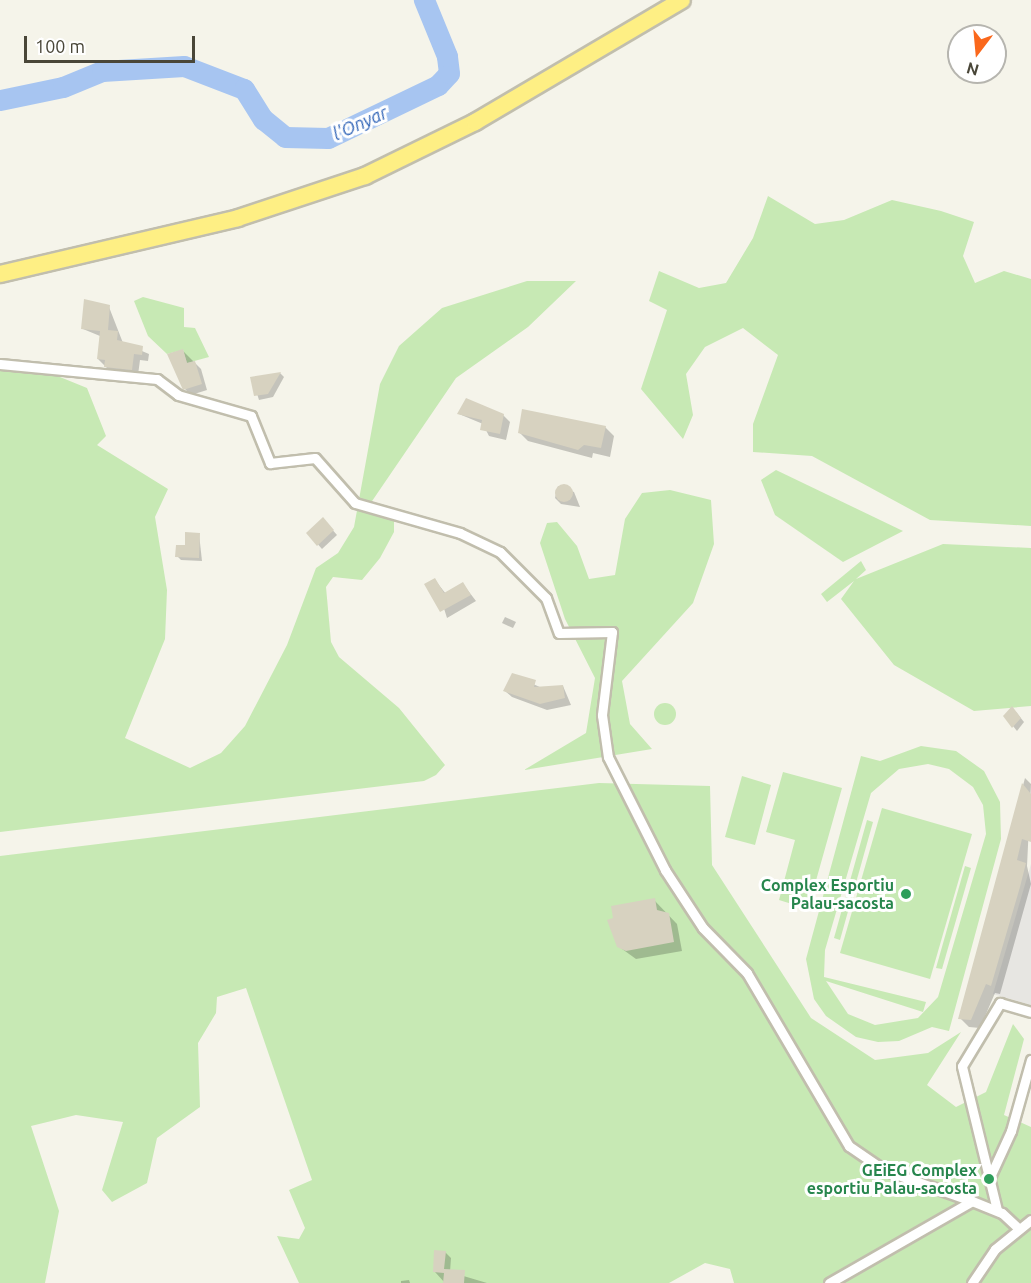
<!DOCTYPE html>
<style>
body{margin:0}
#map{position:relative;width:1031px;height:1283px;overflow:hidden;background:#f5f4ea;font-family:Ubuntu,sans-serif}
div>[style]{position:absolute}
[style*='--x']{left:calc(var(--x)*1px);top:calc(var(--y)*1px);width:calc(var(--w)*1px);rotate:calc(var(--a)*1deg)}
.green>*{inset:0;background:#c7e9b4}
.round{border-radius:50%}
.parking>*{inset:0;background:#e7e6e2}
.shadow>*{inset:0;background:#0003}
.river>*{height:21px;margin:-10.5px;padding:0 10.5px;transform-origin:10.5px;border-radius:10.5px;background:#a7c5f1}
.building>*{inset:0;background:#d7d2c0}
.roads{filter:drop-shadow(2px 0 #c1bead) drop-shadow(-2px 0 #c1bead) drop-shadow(0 2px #c1bead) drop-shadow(0 -2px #c1bead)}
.minor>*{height:9px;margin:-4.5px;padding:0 4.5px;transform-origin:4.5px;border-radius:4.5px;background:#fff}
.trunk>*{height:16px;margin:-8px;padding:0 8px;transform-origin:8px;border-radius:8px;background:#feef84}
.dots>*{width:16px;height:16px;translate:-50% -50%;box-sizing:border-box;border:3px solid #fff;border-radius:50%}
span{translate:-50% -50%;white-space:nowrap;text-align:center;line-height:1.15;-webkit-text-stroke:6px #fff;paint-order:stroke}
.leisure-label{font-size:16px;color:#27864d;font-weight:700}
.right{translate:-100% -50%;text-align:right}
.water-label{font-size:18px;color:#3064b7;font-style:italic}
.north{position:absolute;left:947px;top:24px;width:60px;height:60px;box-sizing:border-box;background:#fff;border:2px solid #b6b5af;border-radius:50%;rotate:196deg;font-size:16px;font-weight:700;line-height:24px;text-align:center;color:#494638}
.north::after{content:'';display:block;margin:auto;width:21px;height:27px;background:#fa681c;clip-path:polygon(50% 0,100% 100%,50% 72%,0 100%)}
.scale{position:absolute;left:24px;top:36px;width:171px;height:27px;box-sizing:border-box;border:3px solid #494638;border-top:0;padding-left:8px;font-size:18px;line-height:21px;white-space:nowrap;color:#494638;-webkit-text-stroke:4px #fff;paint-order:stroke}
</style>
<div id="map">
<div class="green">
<i style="clip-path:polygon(768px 196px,815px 224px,844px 220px,892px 200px,941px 211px,974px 222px,963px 256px,975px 283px,1004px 271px,1031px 279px,1031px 526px,930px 520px,812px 456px,753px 452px,753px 424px,778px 355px,743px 328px,705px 347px,686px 374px,693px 415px,683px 439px,641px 389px,667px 310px,649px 301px,659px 271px,699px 288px,726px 283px,753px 238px)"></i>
<i style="clip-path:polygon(527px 281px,576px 281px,528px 327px,456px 378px,368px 507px,394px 515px,394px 532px,380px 558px,362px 580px,333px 577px,326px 587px,331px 642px,339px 657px,399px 708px,445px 765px,436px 775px,424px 781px,0 832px,0 364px,28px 364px,87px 388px,106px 436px,97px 445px,168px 489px,155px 517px,167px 590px,165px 639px,125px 738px,190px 768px,221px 753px,245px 726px,287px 645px,316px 568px,338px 553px,354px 527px,380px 384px,399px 346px,442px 308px)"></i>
<i style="clip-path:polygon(143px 297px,184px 308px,184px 327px,195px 328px,209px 357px,187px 363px,183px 350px,167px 354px,148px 336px,134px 301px)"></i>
<i style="clip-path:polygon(776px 470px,903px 531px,843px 562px,775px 515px,761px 480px)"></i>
<i style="clip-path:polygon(670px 490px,711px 500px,714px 544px,693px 603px,622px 681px,630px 724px,652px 749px,524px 770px,586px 733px,595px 678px,565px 619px,540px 543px,547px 523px,557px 522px,577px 546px,589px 579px,615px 575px,625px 519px,642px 493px)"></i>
<i style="clip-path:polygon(943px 544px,1031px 548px,1031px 706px,974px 711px,894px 665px,841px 599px,854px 581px,827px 602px,821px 594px,861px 561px,866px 570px,856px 579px)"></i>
<i class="round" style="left:654px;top:703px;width:22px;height:22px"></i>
<i style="clip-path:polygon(evenodd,921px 746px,956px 751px,984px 771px,1000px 802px,1001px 839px,949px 1031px,932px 1027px,899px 1041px,878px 1042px,856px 1037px,826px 1016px,814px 999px,806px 959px,861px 756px,880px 761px,921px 746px,928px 764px,949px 769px,973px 787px,983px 805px,986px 834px,938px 997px,918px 1018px,875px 1025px,848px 1014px,826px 981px,923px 1012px,926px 1002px,824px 977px,825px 950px,871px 793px,899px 769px,928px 764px)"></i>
<i style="clip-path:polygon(783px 772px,842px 788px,808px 909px,779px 900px,795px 840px,766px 832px)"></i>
<i style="clip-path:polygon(742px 776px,771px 785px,755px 845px,725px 837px)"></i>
<i style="clip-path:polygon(599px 783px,710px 786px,712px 865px,811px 1018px,875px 1060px,928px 1053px,961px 1032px,927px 1085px,956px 1107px,986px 1092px,1013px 1024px,1024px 1039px,1004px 1115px,1031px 1127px,1031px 1283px,734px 1283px,730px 1269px,705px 1263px,669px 1283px,299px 1283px,277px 1236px,299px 1239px,305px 1228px,289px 1190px,312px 1180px,246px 988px,217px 997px,216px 1013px,198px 1043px,200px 1107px,157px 1138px,147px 1183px,112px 1202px,102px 1190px,123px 1122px,76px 1115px,31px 1126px,59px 1211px,45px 1283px,0 1283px,0 856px)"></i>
<i style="clip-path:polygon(882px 808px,972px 834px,930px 979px,840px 953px)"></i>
<i style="clip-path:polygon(867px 820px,873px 822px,840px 940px,834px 938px)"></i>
<i style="clip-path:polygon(965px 866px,971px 868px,942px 969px,936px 968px)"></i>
</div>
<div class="parking">
<i style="clip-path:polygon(1031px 864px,1031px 1005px,993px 994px)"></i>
</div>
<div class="shadow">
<i style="clip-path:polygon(109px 307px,123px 343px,149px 354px,148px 361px,140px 360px,138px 375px,112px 373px,98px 359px,100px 336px,83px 329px)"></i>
<i style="clip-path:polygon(183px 351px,201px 369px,207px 390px,191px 395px,185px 389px)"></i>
<i style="clip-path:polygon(280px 373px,284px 377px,273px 397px,259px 400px,252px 378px)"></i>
<i style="clip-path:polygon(459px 414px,503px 415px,510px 422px,506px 440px,489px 436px,483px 424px)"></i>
<i style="clip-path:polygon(605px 427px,614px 436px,610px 457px,593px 453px,592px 458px,528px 441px,519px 432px)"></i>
<i style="clip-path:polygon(558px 486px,574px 492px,580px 507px,561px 504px,555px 498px)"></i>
<i style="clip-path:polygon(323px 519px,337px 535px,322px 549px,308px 533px)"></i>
<i style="clip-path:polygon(199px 534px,202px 561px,181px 560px,177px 556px)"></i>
<i style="clip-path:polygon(435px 580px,446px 594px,463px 584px,476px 601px,447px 618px)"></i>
<i style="clip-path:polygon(505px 617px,516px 622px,513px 628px,502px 623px)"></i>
<i style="clip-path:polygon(513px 675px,542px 688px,563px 686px,571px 705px,547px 710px,512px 697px,505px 691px)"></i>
<i style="clip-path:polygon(1016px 712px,1024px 722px,1017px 731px,1005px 716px)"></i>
<i style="clip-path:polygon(1025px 778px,1031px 784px,1027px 866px,1031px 884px,1000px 994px,995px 993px,980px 1028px,969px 1027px,960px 1018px)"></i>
<i style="clip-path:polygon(654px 900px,677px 924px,682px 951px,636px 959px,618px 946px)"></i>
<i style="clip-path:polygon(445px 1252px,451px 1258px,450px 1272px,487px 1283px,445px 1283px,435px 1272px)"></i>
<i style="clip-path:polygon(409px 1280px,410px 1283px,401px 1283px,401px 1281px)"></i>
</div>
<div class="river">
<i style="--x:0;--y:100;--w:64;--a:-11.7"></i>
<i style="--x:63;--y:87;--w:42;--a:-22.3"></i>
<i style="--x:102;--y:71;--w:82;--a:-3.5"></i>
<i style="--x:184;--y:66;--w:64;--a:21"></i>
<i style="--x:244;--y:89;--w:36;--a:58"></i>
<i style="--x:263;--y:119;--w:28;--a:39"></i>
<i style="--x:285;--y:137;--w:43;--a:1.3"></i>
<i style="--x:328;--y:138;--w:122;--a:-25.7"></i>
<i style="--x:438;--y:85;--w:16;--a:-47"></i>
<i style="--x:449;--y:73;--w:17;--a:-97"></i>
<i style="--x:447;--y:56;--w:61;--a:-112.3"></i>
</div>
<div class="building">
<i style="clip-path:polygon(84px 299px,110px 305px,108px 330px,118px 331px,117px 340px,143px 346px,142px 355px,134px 354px,132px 370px,104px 367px,105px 360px,97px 359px,100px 331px,81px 329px)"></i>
<i style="clip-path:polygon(183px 349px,187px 363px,195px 361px,202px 384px,183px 390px,167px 354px)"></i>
<i style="clip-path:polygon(281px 372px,268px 394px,254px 396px,250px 377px)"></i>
<i style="clip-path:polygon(466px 398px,504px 414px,500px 434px,480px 430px,482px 420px,457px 414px)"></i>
<i style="clip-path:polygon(522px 409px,606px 426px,601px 448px,584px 445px,578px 450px,518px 433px)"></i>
<i class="round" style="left:555px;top:484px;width:18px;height:18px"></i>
<i style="clip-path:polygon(323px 517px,334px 530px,317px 546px,306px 533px)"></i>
<i style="clip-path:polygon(185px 532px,200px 533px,199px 558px,175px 557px,176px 545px,185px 545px)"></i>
<i style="clip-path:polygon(435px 578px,444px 593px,463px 582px,471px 595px,440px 612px,424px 584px)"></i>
<i style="clip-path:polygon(512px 673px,536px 680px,534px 687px,563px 685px,565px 698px,540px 704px,503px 691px)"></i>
<i style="clip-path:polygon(1012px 706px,1021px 718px,1012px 728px,1003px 716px)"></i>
<i style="clip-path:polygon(1022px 783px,1031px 794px,1031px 842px,1022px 839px,1017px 860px,1026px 863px,1020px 887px,991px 986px,986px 984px,971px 1020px,958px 1019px)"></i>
<i style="clip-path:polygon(655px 898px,657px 910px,669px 913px,674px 942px,626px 951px,617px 947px,607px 920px,613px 918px,611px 906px)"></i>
<i style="clip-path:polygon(434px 1250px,446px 1251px,444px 1269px,465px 1270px,464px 1283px,443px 1283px,444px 1273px,433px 1272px)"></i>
</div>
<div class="roads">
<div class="minor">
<i style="--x:0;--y:364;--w:158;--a:5.5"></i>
<i style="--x:157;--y:379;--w:26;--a:37"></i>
<i style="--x:178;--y:395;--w:76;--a:16"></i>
<i style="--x:251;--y:416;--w:51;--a:68"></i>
<i style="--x:270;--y:463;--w:45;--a:-6.3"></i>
<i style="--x:315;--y:458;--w:60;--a:48.4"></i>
<i style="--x:355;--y:503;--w:109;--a:15.9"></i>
<i style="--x:460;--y:533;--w:44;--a:25.4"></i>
<i style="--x:500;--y:552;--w:65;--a:45"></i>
<i style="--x:546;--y:598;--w:37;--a:70"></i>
<i style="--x:559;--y:633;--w:53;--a:-1.1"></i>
<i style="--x:612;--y:632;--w:84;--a:96.9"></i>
<i style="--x:602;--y:715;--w:42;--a:81.9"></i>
<i style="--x:608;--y:757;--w:127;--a:63.2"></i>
<i style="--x:665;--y:870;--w:69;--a:56.8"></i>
<i style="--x:703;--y:928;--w:63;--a:45.6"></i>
<i style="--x:747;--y:973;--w:201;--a:59.5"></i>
<i style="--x:849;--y:1146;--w:42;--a:34.4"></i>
<i style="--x:884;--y:1170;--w:93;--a:19.4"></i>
<i style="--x:989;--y:1179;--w:53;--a:-65.4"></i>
<i style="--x:1011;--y:1131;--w:74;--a:-74.3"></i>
<i style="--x:997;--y:1210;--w:148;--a:-103.7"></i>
<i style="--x:962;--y:1066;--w:74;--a:-58.9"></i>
<i style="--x:1000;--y:1003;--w:32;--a:16"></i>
<i style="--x:829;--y:1283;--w:165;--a:-29.8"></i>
<i style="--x:972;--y:1201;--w:32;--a:22"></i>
<i style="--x:1002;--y:1213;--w:22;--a:43"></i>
<i style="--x:972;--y:1283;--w:41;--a:-55.9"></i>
<i style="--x:995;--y:1249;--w:46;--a:-38.9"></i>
</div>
<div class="trunk">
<i style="--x:0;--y:274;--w:244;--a:-13.2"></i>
<i style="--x:238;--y:218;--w:134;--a:-18.3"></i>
<i style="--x:365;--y:176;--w:123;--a:-26.1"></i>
<i style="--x:475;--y:122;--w:240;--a:-30.5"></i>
</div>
</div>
<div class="dots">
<i style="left:906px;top:894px;background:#2e9e5b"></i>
<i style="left:989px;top:1179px;background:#2e9e5b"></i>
</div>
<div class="leisure-label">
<span class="right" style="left:894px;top:894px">Complex Esportiu<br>Palau-sacosta</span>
<span class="right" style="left:977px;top:1179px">GEiEG Complex<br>esportiu Palau-sacosta</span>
</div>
<div class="water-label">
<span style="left:360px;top:123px;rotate:-24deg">l'Onyar</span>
</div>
<div class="north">N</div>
<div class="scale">100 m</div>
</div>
